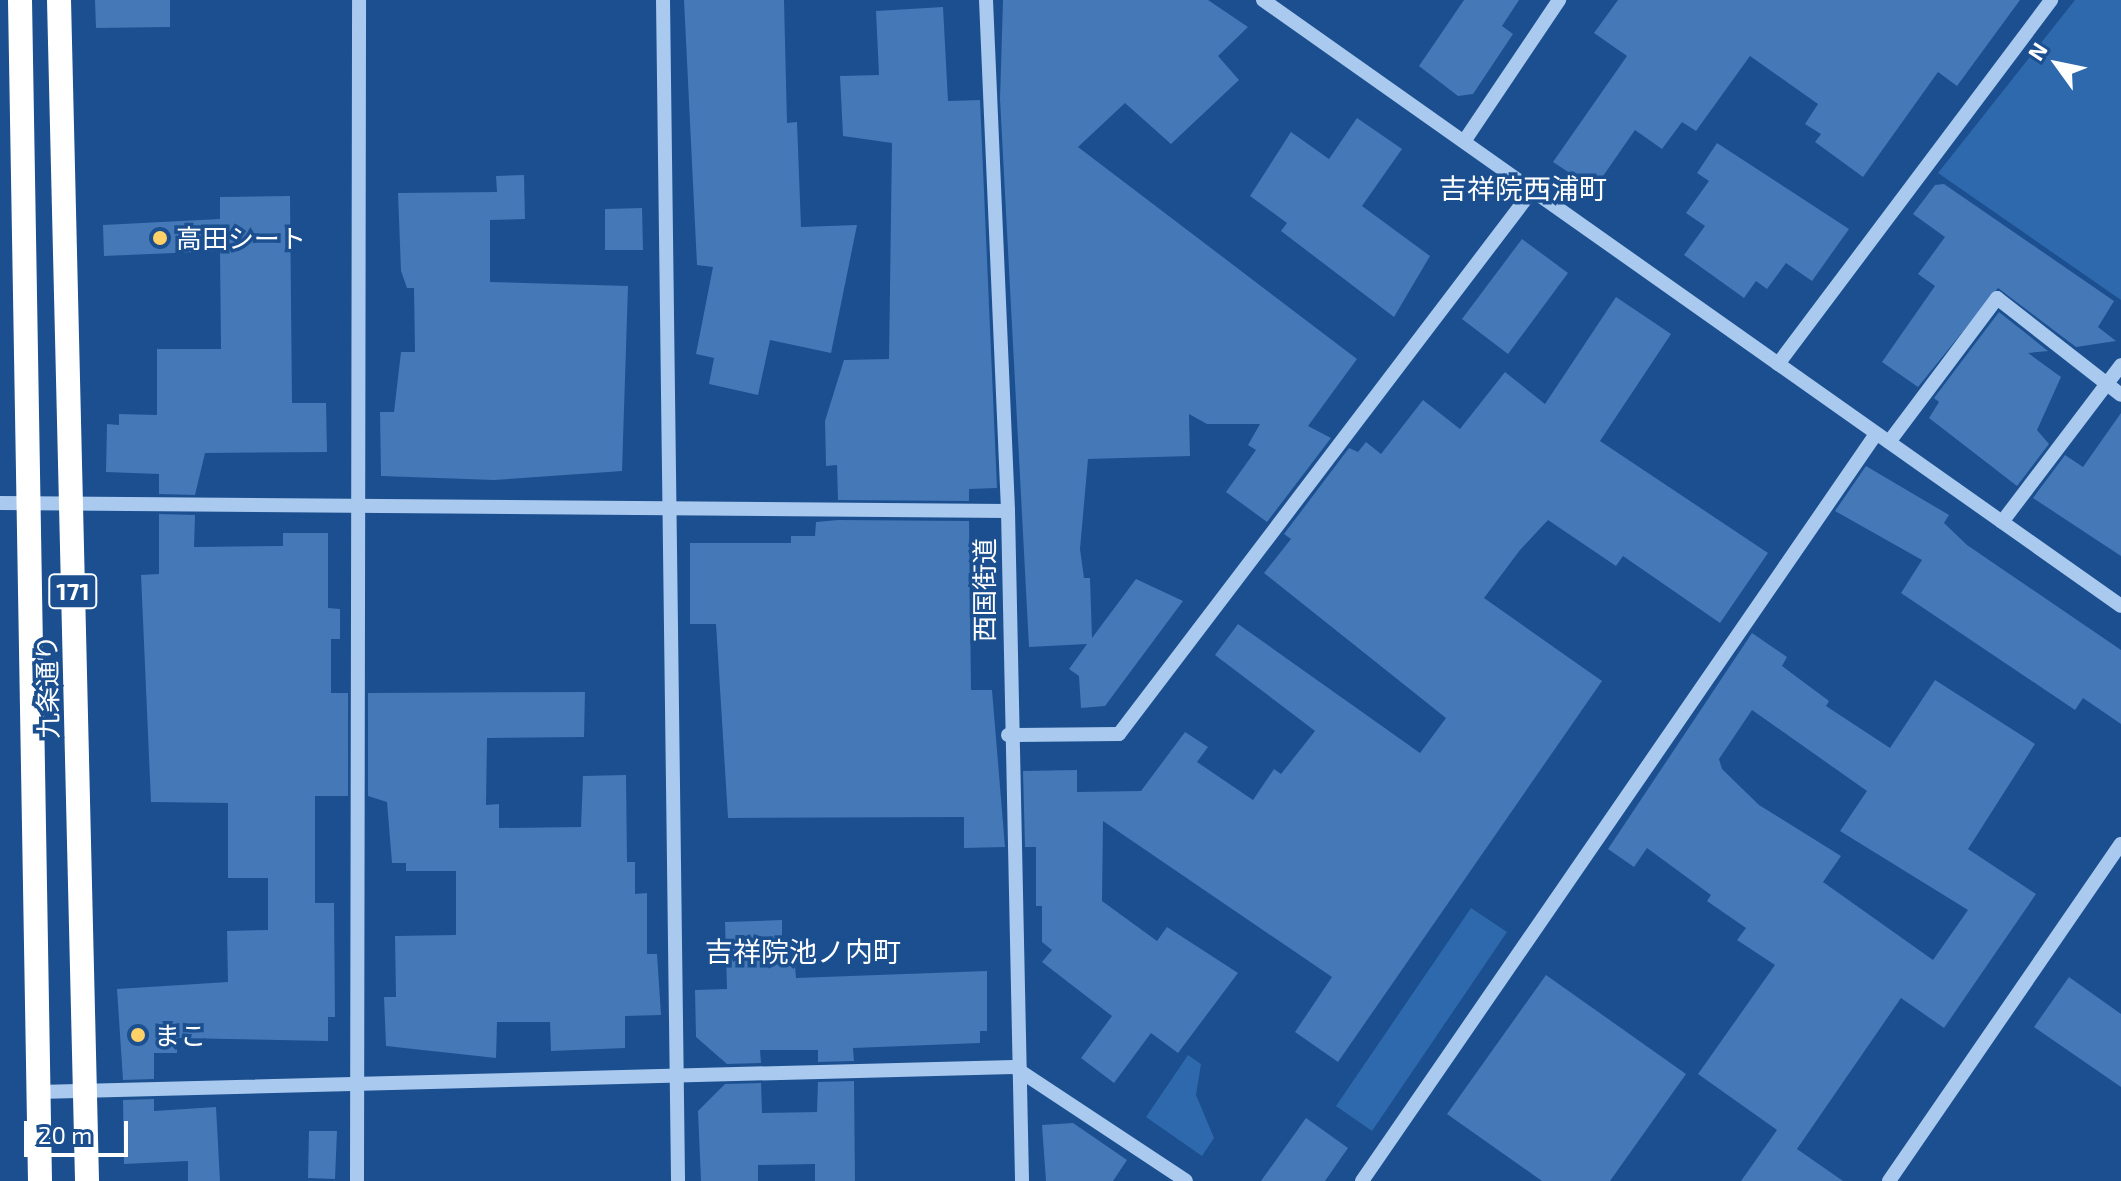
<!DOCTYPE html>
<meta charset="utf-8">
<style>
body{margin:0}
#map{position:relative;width:2121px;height:1181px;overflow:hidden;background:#1b4f8f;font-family:"Exo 2","Noto Sans JP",sans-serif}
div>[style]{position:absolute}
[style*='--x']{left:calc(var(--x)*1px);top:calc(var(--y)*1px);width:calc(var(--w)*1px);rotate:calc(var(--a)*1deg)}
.green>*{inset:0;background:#2e69ad}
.building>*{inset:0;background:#4478b7}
.minor>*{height:14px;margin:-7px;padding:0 7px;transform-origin:7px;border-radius:7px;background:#a9c9ee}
.highway>*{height:24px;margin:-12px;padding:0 12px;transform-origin:12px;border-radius:12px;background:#fff}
.dots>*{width:22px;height:22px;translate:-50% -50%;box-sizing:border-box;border:4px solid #1b4f8f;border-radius:50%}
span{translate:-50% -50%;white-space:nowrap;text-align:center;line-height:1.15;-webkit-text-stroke:7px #1b4f8f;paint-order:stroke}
.shield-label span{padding:2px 6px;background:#1b4f8f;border:2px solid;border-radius:6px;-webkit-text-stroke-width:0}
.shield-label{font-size:24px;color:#fff;font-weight:700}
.poi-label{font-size:26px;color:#fff}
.left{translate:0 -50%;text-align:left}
.street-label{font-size:26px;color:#fff}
.neighbourhood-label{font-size:28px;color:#fff}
.north{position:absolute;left:2017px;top:24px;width:80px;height:80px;-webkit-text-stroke:6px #1b4f8f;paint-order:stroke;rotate:303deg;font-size:22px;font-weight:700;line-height:32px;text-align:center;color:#fff}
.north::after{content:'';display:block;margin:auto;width:28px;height:36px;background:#fff;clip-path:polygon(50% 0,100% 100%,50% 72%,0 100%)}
.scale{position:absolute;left:24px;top:1121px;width:104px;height:36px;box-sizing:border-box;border:4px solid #fff;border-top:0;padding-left:10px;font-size:24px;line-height:28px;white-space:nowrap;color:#fff;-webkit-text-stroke:6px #1b4f8f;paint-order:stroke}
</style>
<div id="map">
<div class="green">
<i style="clip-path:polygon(2075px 0,2121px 0,2121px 300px,1938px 173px)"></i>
<i style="clip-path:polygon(1471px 908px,1507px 932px,1372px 1131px,1336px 1106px)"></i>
<i style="clip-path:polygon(1188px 1055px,1201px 1064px,1196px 1095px,1214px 1138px,1202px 1156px,1146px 1117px)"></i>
</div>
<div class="building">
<i style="clip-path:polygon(95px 0,170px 0,170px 27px,96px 28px)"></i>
<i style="clip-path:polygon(684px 0,784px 0,787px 123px,797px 122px,801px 227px,857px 225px,831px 353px,770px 340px,758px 395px,709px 384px,714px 358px,696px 354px,713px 267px,697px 265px)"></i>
<i style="clip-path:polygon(1003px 0,1208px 0,1248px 27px,1218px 56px,1239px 80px,1171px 144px,1125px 103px,1078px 147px,1357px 359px,1308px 426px,1331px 438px,1267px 522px,1226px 492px,1256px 450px,1248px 445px,1260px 424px,1207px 424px,1189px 414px,1190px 456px,1088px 459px,1080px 549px,1084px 578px,1090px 578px,1092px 638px,1136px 579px,1183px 601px,1105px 706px,1081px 708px,1079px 676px,1069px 669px,1087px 644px,1029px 647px,1000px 99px)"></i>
<i style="clip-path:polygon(1464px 0,1519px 0,1502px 26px,1513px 34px,1473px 94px,1458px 96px,1419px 66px)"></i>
<i style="clip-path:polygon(1618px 0,2020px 0,1957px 86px,1938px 72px,1863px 177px,1815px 142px,1821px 134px,1805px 124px,1818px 104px,1750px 56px,1696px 131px,1682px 122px,1662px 149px,1635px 130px,1594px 189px,1553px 162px,1627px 56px,1594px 33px)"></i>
<i style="clip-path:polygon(943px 7px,948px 101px,980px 100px,997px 488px,969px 489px,969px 501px,838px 500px,837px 465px,826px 466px,825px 421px,844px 360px,889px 359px,892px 143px,843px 136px,840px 76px,879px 75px,876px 11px)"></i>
<i style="clip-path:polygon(1357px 118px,1402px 149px,1362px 206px,1430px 256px,1394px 317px,1281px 231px,1287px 223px,1250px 196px,1291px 132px,1329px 159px)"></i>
<i style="clip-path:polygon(1717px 143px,1849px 229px,1812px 281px,1786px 263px,1767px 289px,1756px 281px,1744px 298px,1684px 255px,1705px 226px,1686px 213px,1709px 181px,1697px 173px)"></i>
<i style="clip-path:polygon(524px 175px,525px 219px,490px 220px,490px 282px,628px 286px,622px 471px,494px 480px,381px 476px,380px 412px,394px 412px,401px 352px,415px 352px,414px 288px,407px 288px,401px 271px,398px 193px,497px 192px,496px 176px)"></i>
<i style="clip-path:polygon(1944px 184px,2114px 301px,2098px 327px,2116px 341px,2076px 347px,1998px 288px,1918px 387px,1882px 362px,1935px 286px,1918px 274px,1945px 237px,1913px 214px,1935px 185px)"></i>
<i style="clip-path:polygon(290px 196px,292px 403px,326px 403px,327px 452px,205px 453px,195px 495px,159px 494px,159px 474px,106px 472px,107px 424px,119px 425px,119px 414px,157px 415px,157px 349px,221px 349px,220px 251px,104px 256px,103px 225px,220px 219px,220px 197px)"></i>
<i style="clip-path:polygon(642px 208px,643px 250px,605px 250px,605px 209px)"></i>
<i style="clip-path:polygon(1522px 239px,1568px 273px,1508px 354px,1462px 319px)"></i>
<i style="clip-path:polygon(1616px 297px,1671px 334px,1600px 441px,1768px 553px,1720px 623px,1623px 556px,1616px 566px,1548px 520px,1520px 550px,1484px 598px,1602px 681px,1338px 1062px,1295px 1032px,1332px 977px,1103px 821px,1102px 901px,1157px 941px,1167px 927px,1238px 973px,1178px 1053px,1151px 1033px,1114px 1083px,1081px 1058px,1112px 1016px,1042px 962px,1052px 950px,1042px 942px,1042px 906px,1036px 906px,1036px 847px,1025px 847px,1023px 771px,1077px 770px,1077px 792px,1141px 791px,1185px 732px,1208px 747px,1197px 762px,1253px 800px,1274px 769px,1281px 774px,1315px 731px,1215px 655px,1238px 624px,1420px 753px,1446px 718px,1264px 573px,1291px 539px,1284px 534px,1349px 448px,1358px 452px,1366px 442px,1381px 454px,1423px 400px,1460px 429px,1505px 372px,1545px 404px)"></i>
<i style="clip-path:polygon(1999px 312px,2048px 351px,2028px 353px,2061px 377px,2037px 430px,2049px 444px,2017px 486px,1929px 418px,1939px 402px,1934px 398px)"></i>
<i style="clip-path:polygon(2121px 413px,2121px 556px,2033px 498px,2065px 455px,2083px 467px)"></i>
<i style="clip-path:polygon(1866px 466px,1949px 515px,1944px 523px,1967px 545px,2121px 650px,2121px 724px,2083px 698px,2075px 710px,1901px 593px,1922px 560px,1835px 511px)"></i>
<i style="clip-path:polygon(159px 514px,195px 515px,194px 547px,283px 546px,283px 533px,328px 533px,328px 608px,340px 609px,340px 639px,331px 639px,331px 693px,348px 693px,348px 796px,315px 796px,315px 903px,334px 903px,335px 1017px,328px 1017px,328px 1041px,177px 1038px,177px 1053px,154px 1053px,154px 1079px,123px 1080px,117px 989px,228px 982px,227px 931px,268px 930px,268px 878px,228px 878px,228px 803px,151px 802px,141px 575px,159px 574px)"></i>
<i style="clip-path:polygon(838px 520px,969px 521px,971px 690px,992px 690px,1005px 847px,964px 848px,964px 817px,728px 818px,716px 624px,690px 624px,690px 543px,791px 543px,791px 536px,815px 536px,816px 522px)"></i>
<i style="clip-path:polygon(evenodd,1752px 633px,1787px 657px,1782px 666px,1829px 701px,1826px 706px,1890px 748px,1935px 680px,2035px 744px,1968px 849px,2036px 894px,1944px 1028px,1901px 998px,1797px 1149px,1843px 1181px,1741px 1181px,1777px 1130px,1698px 1074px,1775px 965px,1737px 940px,1746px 928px,1707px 901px,1711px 895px,1647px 848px,1634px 867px,1608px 849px,1752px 633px,1752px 710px,1867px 791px,1840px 831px,1968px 910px,1933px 960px,1823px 882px,1841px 856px,1759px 805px,1722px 769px,1719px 759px,1752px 710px)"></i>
<i style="clip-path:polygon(585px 692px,584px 737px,487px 738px,486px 805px,499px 804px,499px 828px,581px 827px,583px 776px,626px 775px,627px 862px,635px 862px,635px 894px,647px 893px,647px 954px,657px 954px,661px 1015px,625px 1016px,625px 1048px,551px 1051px,550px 1022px,497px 1022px,496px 1058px,386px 1046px,384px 997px,396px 997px,395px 936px,456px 935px,456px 871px,406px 871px,406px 863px,392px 863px,387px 802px,368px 796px,368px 693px)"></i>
<i style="clip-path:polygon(782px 920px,782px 965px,795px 965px,796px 978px,987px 971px,987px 1031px,980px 1031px,980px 1043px,853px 1048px,854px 1061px,818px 1062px,818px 1050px,760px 1050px,761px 1063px,727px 1064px,696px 1037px,695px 990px,727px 989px,725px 922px)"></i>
<i style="clip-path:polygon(1546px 975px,1686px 1074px,1610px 1181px,1542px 1181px,1447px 1114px)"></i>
<i style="clip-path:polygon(2069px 977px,2121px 1014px,2121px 1087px,2034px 1027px)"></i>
<i style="clip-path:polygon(854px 1081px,855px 1181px,815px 1181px,815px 1164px,758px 1165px,758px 1181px,701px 1181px,698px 1111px,725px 1084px,761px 1083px,762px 1113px,817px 1112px,818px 1082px)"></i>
<i style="clip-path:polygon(154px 1099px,154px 1111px,216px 1107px,220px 1181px,188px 1181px,188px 1161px,124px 1164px,123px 1100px)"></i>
<i style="clip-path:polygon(1306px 1118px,1348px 1148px,1325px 1181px,1261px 1181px)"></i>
<i style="clip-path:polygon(1073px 1123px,1127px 1160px,1113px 1181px,1046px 1181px,1042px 1125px)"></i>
<i style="clip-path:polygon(309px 1131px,337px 1131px,335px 1179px,308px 1178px)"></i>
</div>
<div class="minor">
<i style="--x:663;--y:0;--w:1181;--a:89.27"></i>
<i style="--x:986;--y:0;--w:511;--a:87.53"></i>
<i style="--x:1008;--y:511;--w:670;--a:88.8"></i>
<i style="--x:1263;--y:0;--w:1050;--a:35.23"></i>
<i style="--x:1465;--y:140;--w:169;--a:-56.1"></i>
<i style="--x:1778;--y:364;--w:455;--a:-53.1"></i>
<i style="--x:1889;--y:442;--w:180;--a:-53.1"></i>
<i style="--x:1997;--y:298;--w:157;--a:38"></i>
<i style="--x:0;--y:503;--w:1008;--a:0.45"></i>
<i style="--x:2002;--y:522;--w:197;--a:-52.8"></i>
<i style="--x:1008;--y:735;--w:111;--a:-0.5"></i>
<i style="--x:1119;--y:734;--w:686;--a:-52.76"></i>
<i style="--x:38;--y:1092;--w:976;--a:-1.47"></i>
<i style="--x:1014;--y:1067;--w:206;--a:33.5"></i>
<i style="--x:357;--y:1181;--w:1181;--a:-89.9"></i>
<i style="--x:1362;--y:1181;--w:907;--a:-55.47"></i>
<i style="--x:1889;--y:1181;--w:409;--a:-55.5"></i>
</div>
<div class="highway">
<i style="--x:20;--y:0;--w:1181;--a:89.03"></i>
<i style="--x:59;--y:0;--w:1181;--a:88.64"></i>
</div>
<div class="dots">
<i style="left:160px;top:238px;background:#ffd166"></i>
<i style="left:138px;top:1035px;background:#ffd166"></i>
</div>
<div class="shield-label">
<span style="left:73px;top:591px">171</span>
</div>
<div class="poi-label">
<span class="left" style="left:176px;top:238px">高田シート</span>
<span class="left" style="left:154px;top:1035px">まこ</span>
</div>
<div class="street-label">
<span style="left:984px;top:590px;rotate:-90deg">西国街道</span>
<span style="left:47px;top:687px;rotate:-91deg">九条通り</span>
</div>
<div class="neighbourhood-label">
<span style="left:1523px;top:188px">吉祥院西浦町</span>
<span style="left:803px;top:951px">吉祥院池ノ内町</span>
</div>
<div class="north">N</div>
<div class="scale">20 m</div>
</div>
